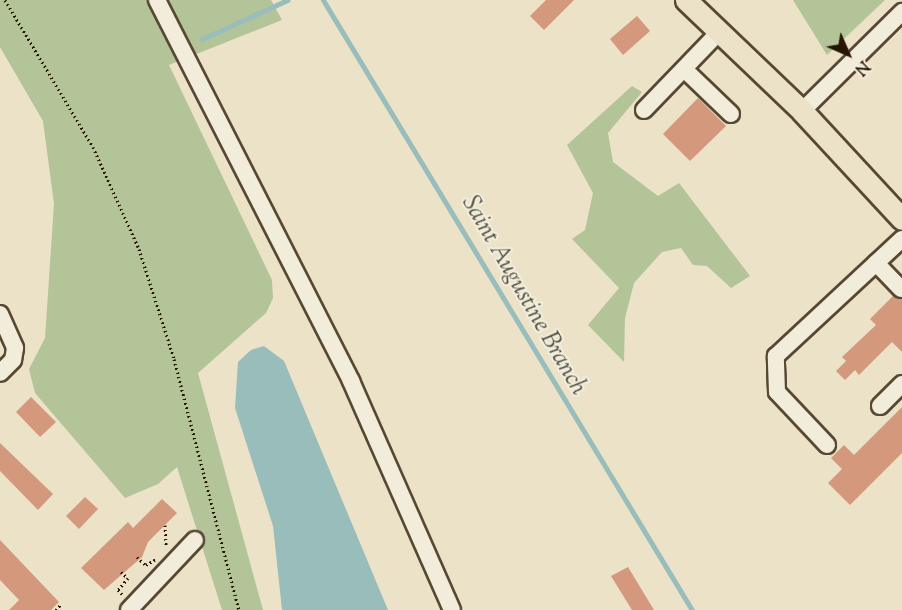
<!DOCTYPE html>
<style>
body{margin:0}
#map{position:relative;width:902px;height:610px;overflow:hidden;background:#ebe2c8;font-family:"Sorts Mill Goudy",serif}
div>[style]{position:absolute}
[style*='--x']{left:calc(var(--x)*1px);top:calc(var(--y)*1px);width:calc(var(--w)*1px);rotate:calc(var(--a)*1deg)}
.green>*{inset:0;background:#b3c499}
.water>*{inset:0;background:#99bdba}
.stream>*{height:5px;margin:-2.5px;padding:0 2.5px;transform-origin:2.5px;border-radius:2.5px;background:#99bdba}
.building>*{inset:0;background:#d4987c}
.path>*{height:3px;margin-top:-1.5px;transform-origin:0;background:repeating-linear-gradient(90deg,#271400 0 1.5px,transparent 0 4.5px)}
.roads{filter:drop-shadow(2px 0 #584832) drop-shadow(-2px 0 #584832) drop-shadow(0 2px #584832) drop-shadow(0 -2px #584832)}
.minor>*{height:16px;margin:-8px;padding:0 8px;transform-origin:8px;border-radius:8px;background:#f2ecdb}
.major>*{height:21px;margin:-10.5px;padding:0 10.5px;transform-origin:10.5px;border-radius:10.5px;background:#ebe2c8}
span{translate:-50% -50%;white-space:nowrap;text-align:center;line-height:1.15;-webkit-text-stroke:4.5px #f2ecdb;paint-order:stroke}
.water-label{font-size:24px;color:#4f4f41;font-style:italic}
.north{position:absolute;left:818px;top:24px;width:60px;height:60px;-webkit-text-stroke:4px #f2ecdb;paint-order:stroke;rotate:135deg;font-size:16px;font-weight:700;line-height:24px;text-align:center;color:#271400}
.north::after{content:'';display:block;margin:auto;width:21px;height:27px;background:#271400;clip-path:polygon(50% 0,100% 100%,50% 72%,0 100%)}
</style>
<div id="map">
<div class="green">
<i style="clip-path:polygon(0 0,271px 0,282px 20px,169px 65px,272px 280px,273px 298px,266px 313px,198px 373px,263px 610px,222px 610px,177px 467px,158px 484px,125px 498px,35px 393px,29px 369px,45px 338px,54px 204px,43px 121px,0 47px)"></i>
<i style="clip-path:polygon(793px 0,885px 0,827px 55px)"></i>
<i style="clip-path:polygon(632px 86px,642px 92px,608px 133px,613px 162px,658px 196px,679px 183px,750px 276px,731px 288px,707px 266px,693px 265px,681px 248px,662px 252px,634px 283px,625px 318px,624px 362px,588px 325px,619px 288px,572px 239px,585px 230px,593px 193px,567px 145px)"></i>
</div>
<div class="water">
<i style="clip-path:polygon(264px 346px,284px 361px,388px 610px,282px 610px,273px 526px,235px 408px,238px 362px,251px 350px)"></i>
</div>
<div class="stream">
<i style="--x:323;--y:0;--w:713;--a:58.83"></i>
<i style="--x:202;--y:39;--w:94;--a:-24.6"></i>
</div>
<div class="building">
<i style="clip-path:polygon(546px 0,574px 0,544px 30px,530px 16px)"></i>
<i style="clip-path:polygon(637px 16px,650px 31px,623px 55px,610px 39px)"></i>
<i style="clip-path:polygon(698px 98px,726px 126px,690px 161px,663px 134px)"></i>
<i style="clip-path:polygon(893px 296px,902px 299px,902px 352px,892px 342px,859px 375px,855px 370px,845px 380px,836px 371px,846px 361px,842px 357px,876px 325px,870px 319px)"></i>
<i style="clip-path:polygon(31px 397px,56px 422px,40px 437px,16px 412px)"></i>
<i style="clip-path:polygon(902px 407px,902px 453px,850px 505px,828px 483px,842px 469px,831px 458px,844px 445px,854px 455px)"></i>
<i style="clip-path:polygon(0 443px,53px 494px,38px 510px,0 471px)"></i>
<i style="clip-path:polygon(85px 497px,98px 509px,79px 529px,66px 516px)"></i>
<i style="clip-path:polygon(162px 499px,177px 513px,148px 542px,142px 557px,104px 590px,81px 568px,128px 522px,133px 528px)"></i>
<i style="clip-path:polygon(0 540px,59px 602px,51px 610px,9px 610px,19px 600px,0 580px)"></i>
<i style="clip-path:polygon(628px 567px,654px 610px,632px 610px,611px 576px)"></i>
</div>
<div class="path">
<i style="--x:5;--y:0;--w:171;--a:59.1"></i>
<i style="--x:93;--y:147;--w:112;--a:65.7"></i>
<i style="--x:139;--y:249;--w:115;--a:72.3"></i>
<i style="--x:174;--y:359;--w:259;--a:75.5"></i>
<i style="--x:165;--y:525;--w:22;--a:87"></i>
<i style="--x:137;--y:557;--w:12;--a:42"></i>
<i style="--x:146;--y:565;--w:12;--a:-31"></i>
<i style="--x:121;--y:572;--w:9;--a:41"></i>
<i style="--x:128;--y:578;--w:16;--a:130"></i>
<i style="--x:118;--y:590;--w:6;--a:45"></i>
<i style="--x:56;--y:610;--w:8;--a:-50"></i>
</div>
<div class="roads">
<div class="minor">
<i style="--x:157;--y:0;--w:428;--a:63"></i>
<i style="--x:351;--y:381;--w:250;--a:66.2"></i>
<i style="--x:684;--y:69;--w:65;--a:43.8"></i>
<i style="--x:644;--y:110;--w:108;--a:-46.1"></i>
<i style="--x:802;--y:111;--w:141;--a:-44.7"></i>
<i style="--x:876;--y:263;--w:36;--a:46"></i>
<i style="--x:0;--y:314;--w:37;--a:66"></i>
<i style="--x:15;--y:348;--w:12;--a:99"></i>
<i style="--x:13;--y:360;--w:18;--a:135"></i>
<i style="--x:880;--y:406;--w:31;--a:-45"></i>
<i style="--x:827;--y:445;--w:73;--a:-133.3"></i>
<i style="--x:777;--y:392;--w:36;--a:-92"></i>
<i style="--x:776;--y:356;--w:172;--a:-42.9"></i>
<i style="--x:129;--y:610;--w:96;--a:-46.7"></i>
</div>
<div class="major">
<i style="--x:686;--y:0;--w:161;--a:43.7"></i>
<i style="--x:802;--y:111;--w:147;--a:47.2"></i>
</div>
</div>
<div class="water-label">
<span style="left:523px;top:296px;rotate:60deg">Saint Augustine Branch</span>
</div>
<div class="north">N</div>
</div>
